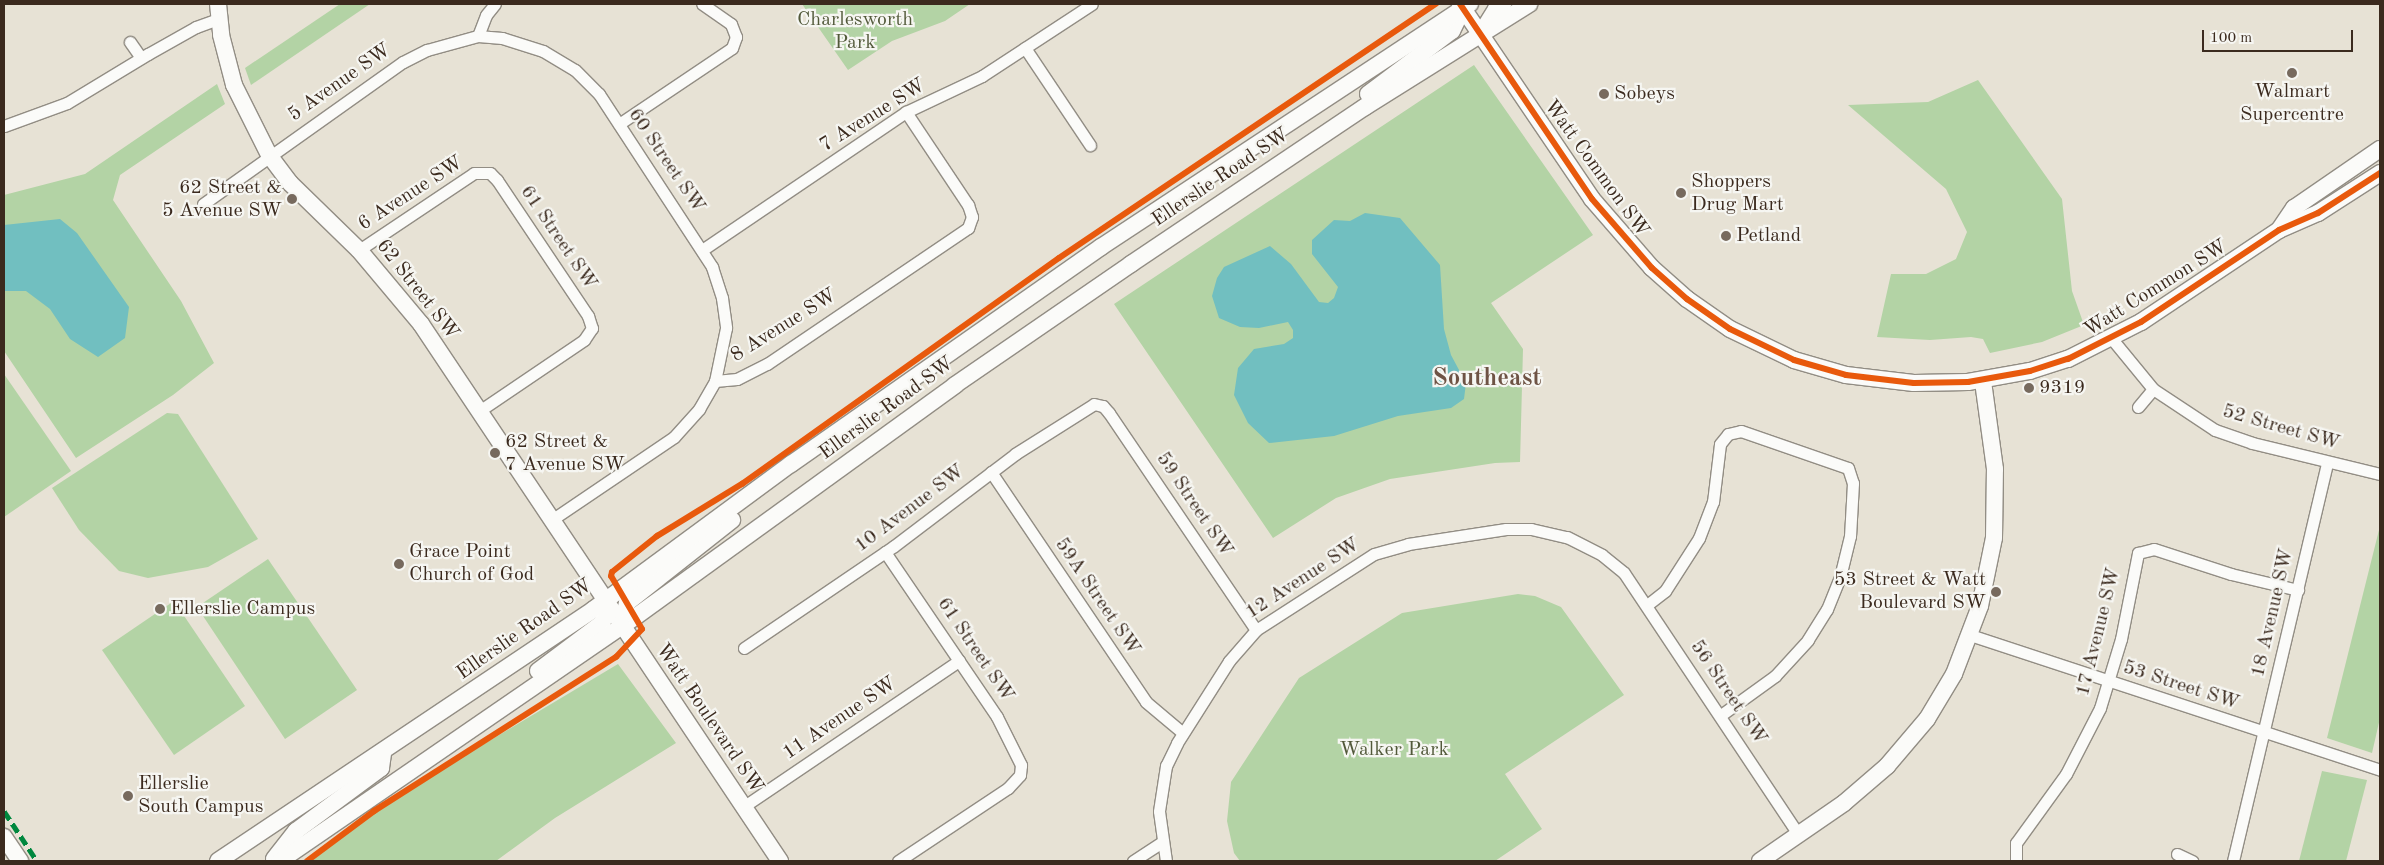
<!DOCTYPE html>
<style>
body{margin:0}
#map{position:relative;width:2384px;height:865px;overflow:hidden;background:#e7e2d5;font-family:"Old Standard TT",serif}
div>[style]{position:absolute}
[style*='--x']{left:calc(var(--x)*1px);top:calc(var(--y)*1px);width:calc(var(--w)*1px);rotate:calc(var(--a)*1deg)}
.green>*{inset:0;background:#b3d3a5}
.water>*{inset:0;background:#71bfc0}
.roads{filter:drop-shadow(1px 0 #928d84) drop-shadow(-1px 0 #928d84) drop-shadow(0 1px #928d84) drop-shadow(0 -1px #928d84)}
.street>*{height:11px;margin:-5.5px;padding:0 5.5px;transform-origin:5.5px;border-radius:5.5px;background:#fbfbf9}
.secondary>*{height:16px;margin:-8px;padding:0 8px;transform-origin:8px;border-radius:8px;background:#fbfbf9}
.quiet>*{height:5px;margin-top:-2.5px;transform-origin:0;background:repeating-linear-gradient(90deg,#00873e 0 10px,transparent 0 15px)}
.cycleway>*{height:6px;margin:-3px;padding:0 3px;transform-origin:3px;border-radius:3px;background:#e8590c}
.dots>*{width:14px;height:14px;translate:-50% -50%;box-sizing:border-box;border:2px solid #f6f6f2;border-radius:50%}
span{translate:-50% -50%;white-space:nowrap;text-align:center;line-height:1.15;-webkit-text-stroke:4.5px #f6f6f2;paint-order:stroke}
.park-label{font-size:20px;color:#52593a}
.street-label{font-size:20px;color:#3b2a1e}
.poi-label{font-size:20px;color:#3b2a1e}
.left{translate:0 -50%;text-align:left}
.right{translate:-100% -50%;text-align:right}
.district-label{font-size:25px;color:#6e5344;font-weight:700}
.frame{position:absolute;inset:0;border:5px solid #3b2a1e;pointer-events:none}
.scale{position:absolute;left:2202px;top:30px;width:151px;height:22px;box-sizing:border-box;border:2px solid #3b2a1e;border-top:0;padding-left:6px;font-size:15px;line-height:18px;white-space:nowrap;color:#3b2a1e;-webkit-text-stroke:4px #f6f6f2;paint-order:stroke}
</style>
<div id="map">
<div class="green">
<i style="clip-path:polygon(340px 4px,370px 4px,251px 85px,245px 68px)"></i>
<i style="clip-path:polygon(802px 4px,970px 4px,945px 21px,892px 41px,848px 70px)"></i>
<i style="clip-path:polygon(1474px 65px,1593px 235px,1491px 303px,1523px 349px,1520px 462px,1495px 463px,1390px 479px,1336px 498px,1273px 538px,1114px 304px)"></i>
<i style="clip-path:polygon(1978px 80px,2062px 199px,2072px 291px,2084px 325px,2042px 342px,1990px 353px,1983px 339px,1971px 337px,1930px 340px,1877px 337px,1891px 274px,1926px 274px,1956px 259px,1967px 232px,1946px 189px,1848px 105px,1928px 102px)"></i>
<i style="clip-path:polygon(217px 84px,225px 104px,120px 175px,113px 200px,181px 301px,214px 363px,173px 395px,76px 458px,4px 351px,4px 195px,85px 174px)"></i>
<i style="clip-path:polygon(4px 374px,71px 471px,4px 517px)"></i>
<i style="clip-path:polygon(167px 413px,178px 414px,258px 539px,208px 567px,148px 578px,119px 571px,79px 530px,52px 488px)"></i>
<i style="clip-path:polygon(2380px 526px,2380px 718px,2372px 753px,2327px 738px)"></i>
<i style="clip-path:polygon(268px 559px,357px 690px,285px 739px,197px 607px)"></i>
<i style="clip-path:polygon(1518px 594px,1535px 596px,1561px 607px,1624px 695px,1505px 774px,1542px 829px,1495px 861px,1240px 861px,1234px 853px,1227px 821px,1231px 782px,1299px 678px,1402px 613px)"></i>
<i style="clip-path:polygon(174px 601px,245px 706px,174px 755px,102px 650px)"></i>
<i style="clip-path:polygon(618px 664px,676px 743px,555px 818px,496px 861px,307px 861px,394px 798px)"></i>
<i style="clip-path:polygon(2322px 771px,2367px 780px,2346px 861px,2299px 861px)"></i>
</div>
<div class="water">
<i style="clip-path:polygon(1365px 213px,1400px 218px,1440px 265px,1444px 329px,1451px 355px,1466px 383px,1464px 399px,1451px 408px,1398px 416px,1334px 436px,1269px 443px,1248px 423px,1234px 395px,1238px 368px,1254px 349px,1284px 344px,1293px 338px,1293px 330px,1288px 322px,1259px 328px,1240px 327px,1219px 318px,1212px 296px,1217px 278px,1224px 267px,1270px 246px,1291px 264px,1319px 302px,1328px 303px,1334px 298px,1338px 287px,1312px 254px,1312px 240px,1334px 220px,1350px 221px)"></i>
<i style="clip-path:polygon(60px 219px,77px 233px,129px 307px,125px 338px,98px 357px,70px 339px,50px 309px,26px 291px,4px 291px,4px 225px)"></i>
</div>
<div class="roads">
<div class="street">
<i style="--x:478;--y:36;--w:24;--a:5"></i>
<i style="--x:502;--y:38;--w:43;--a:17.6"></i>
<i style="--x:543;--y:51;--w:37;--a:31"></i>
<i style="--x:575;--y:70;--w:34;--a:45"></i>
<i style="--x:599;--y:94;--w:207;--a:56.8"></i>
<i style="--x:712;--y:267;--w:33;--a:72"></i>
<i style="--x:722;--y:298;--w:30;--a:82"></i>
<i style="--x:726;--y:328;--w:54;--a:101.7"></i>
<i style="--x:130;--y:42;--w:19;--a:55"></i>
<i style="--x:1025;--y:48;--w:117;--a:56.2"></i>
<i style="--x:619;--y:124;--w:136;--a:-33.9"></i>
<i style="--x:732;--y:48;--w:12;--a:-70"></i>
<i style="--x:736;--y:37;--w:14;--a:-111"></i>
<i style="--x:731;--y:24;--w:35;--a:-145"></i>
<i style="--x:4;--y:126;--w:67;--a:-20.1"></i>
<i style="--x:67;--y:103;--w:95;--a:-31.2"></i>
<i style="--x:148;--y:54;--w:55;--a:-29.4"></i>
<i style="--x:196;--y:27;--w:23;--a:-20"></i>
<i style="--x:203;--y:204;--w:245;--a:-35.4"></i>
<i style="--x:403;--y:62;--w:27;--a:-27"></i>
<i style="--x:427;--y:50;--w:53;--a:-15.4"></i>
<i style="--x:478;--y:36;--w:22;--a:-69"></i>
<i style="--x:486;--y:15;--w:14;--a:-51"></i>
<i style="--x:359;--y:250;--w:138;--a:-33.8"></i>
<i style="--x:474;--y:173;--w:16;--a:0"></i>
<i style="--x:490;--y:173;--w:10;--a:45"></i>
<i style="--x:497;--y:180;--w:164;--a:56.2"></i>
<i style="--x:588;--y:316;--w:13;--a:72"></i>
<i style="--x:592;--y:328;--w:14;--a:124"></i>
<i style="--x:584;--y:340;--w:127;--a:145.9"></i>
<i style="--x:702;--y:250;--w:246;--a:-34.1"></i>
<i style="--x:906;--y:112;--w:84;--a:-25.3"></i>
<i style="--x:982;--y:76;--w:131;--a:-33.2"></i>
<i style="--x:2112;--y:339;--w:65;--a:50.6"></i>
<i style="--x:2153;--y:389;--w:74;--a:33.5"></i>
<i style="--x:2215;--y:430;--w:39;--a:19"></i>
<i style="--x:2252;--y:443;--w:132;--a:13.6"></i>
<i style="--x:2138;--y:407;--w:23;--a:-50"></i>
<i style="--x:991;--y:472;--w:277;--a:56"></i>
<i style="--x:1146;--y:702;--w:48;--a:40"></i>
<i style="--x:553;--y:519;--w:146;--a:-34.1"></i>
<i style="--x:674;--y:437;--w:38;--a:-48"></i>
<i style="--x:699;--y:409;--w:32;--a:-60"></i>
<i style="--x:715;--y:381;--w:22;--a:-5"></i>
<i style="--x:737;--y:379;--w:34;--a:-27"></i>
<i style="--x:767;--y:364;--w:243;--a:-34.1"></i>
<i style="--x:968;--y:228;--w:12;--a:-70"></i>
<i style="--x:972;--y:217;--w:13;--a:-108"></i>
<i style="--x:968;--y:205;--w:112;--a:-123.7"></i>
<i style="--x:885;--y:552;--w:199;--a:55.8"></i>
<i style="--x:997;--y:717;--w:54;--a:63.4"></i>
<i style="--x:1021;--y:765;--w:10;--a:96"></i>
<i style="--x:1020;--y:775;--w:18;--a:133"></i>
<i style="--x:1008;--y:788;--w:132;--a:146.4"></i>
<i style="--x:1647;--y:605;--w:23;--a:-38"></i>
<i style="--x:1665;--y:591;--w:63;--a:-57.3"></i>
<i style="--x:1699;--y:538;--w:39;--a:-69"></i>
<i style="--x:1713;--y:502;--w:58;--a:-83.1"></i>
<i style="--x:1720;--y:444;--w:13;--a:-51"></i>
<i style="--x:1728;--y:434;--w:13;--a:-13"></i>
<i style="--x:1741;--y:431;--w:113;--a:19.1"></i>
<i style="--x:1848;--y:468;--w:16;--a:72"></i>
<i style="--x:1853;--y:483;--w:53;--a:93.2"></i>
<i style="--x:1850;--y:536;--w:42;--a:103.7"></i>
<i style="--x:1840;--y:577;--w:35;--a:112"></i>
<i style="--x:1827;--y:609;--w:36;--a:122"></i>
<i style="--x:1808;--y:640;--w:49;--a:132.5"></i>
<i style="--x:1775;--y:676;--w:67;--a:144.2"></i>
<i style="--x:1970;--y:635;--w:432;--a:18.2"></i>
<i style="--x:744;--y:648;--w:181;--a:-34.2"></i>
<i style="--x:894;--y:546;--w:152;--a:-37.2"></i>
<i style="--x:1015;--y:454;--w:93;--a:-32.3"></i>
<i style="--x:1094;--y:404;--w:9;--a:13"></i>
<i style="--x:1103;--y:406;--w:9;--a:49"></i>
<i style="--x:1109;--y:413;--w:262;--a:55.9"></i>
<i style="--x:743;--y:807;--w:261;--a:-34.1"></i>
<i style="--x:2177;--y:854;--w:17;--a:25"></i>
<i style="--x:1133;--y:861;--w:35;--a:-33"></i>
<i style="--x:1166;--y:861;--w:50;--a:-98"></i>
<i style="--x:1159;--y:811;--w:46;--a:-81.2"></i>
<i style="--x:1166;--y:766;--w:25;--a:-64"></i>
<i style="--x:1177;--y:743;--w:97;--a:-57.6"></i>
<i style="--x:1229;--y:661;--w:41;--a:-48.9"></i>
<i style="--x:1256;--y:630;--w:140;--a:-32.8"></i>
<i style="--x:1374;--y:554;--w:35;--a:-16"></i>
<i style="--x:1408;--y:544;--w:99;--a:-8.7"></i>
<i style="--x:1506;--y:529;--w:25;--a:0"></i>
<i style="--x:1531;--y:529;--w:37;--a:13"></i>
<i style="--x:1567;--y:537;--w:39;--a:27"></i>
<i style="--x:1602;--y:555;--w:28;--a:39"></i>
<i style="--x:1624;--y:573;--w:315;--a:56.3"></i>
<i style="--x:2016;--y:861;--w:18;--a:-90"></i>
<i style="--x:2016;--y:843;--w:85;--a:-54.1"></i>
<i style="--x:2066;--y:774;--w:74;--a:-62.7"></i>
<i style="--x:2100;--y:708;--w:72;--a:-73.1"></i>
<i style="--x:2121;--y:639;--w:88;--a:-78.8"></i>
<i style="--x:2138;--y:553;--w:16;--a:-14"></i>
<i style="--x:2154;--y:549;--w:81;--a:18"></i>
<i style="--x:2231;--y:574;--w:69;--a:13.4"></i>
<i style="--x:2233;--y:861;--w:410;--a:-76.7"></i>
</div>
<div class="secondary">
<i style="--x:218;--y:4;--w:31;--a:84"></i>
<i style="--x:221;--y:35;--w:52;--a:75.4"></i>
<i style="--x:234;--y:85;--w:78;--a:63.4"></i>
<i style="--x:269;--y:155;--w:35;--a:53"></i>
<i style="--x:290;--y:183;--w:96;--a:44.2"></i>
<i style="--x:359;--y:250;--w:97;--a:50"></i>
<i style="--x:421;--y:324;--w:646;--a:56.24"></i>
<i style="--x:1460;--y:4;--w:235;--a:55.9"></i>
<i style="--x:1592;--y:199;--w:91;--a:49"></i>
<i style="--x:1652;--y:268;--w:47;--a:41.5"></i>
<i style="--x:1687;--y:299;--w:52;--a:34.9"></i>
<i style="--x:1730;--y:329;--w:71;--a:25.8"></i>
<i style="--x:1794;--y:360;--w:54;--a:16.1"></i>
<i style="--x:1846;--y:375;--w:68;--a:6.7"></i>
<i style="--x:1914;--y:383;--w:54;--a:-1.1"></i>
<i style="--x:1968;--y:382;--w:63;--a:-10.1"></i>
<i style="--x:2030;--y:371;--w:40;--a:-18"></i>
<i style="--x:2068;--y:359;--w:82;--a:-26.9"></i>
<i style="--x:2141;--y:322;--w:166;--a:-33.7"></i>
<i style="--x:2279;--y:230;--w:43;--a:-23.6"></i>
<i style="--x:2318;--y:213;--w:74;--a:-32.8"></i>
<i style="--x:1483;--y:30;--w:25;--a:-58"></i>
<i style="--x:1496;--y:9;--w:9;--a:-36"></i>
<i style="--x:1368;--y:94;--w:105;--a:-36.9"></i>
<i style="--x:1452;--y:31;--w:25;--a:-64"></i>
<i style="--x:2279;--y:230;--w:27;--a:-56"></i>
<i style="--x:2294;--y:208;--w:104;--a:-34.5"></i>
<i style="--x:622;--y:626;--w:24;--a:-78"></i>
<i style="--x:627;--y:603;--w:134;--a:-38.3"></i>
<i style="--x:538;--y:671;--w:80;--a:-36.9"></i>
<i style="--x:602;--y:623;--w:13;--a:-63"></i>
<i style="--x:608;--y:611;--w:12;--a:-95"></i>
<i style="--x:4;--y:837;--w:29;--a:56"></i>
<i style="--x:274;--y:859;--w:36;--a:-52"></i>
<i style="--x:296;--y:831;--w:106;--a:-36.5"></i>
<i style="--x:381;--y:768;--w:15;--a:-82"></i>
<i style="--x:218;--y:861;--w:453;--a:-33.8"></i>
<i style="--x:594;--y:609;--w:245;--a:-36.4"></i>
<i style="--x:791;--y:464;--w:378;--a:-35"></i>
<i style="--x:1101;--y:247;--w:442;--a:-33.4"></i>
<i style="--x:280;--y:861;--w:431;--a:-34.5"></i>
<i style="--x:635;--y:617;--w:395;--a:-35.9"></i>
<i style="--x:955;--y:385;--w:214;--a:-34.5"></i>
<i style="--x:1131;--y:264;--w:282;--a:-33.9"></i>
<i style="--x:1365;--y:107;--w:194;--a:-32.1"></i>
<i style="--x:1760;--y:861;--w:102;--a:-34.6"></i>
<i style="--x:1844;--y:803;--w:57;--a:-40.7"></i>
<i style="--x:1887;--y:766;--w:62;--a:-49.6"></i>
<i style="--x:1927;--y:719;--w:52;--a:-59"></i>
<i style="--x:1954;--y:674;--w:73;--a:-69.1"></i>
<i style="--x:1980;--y:606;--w:69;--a:-78.4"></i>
<i style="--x:1994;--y:538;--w:69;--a:-89.2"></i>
<i style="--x:1995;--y:469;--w:89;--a:-97.8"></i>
</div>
</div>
<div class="quiet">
<i style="--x:4;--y:811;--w:60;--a:56.6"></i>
</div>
<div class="cycleway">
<i style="--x:1460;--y:4;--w:235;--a:55.9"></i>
<i style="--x:1592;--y:199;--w:91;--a:49"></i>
<i style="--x:1652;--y:268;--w:47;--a:41.5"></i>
<i style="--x:1687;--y:299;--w:52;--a:34.9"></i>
<i style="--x:1730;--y:329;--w:71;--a:25.8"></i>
<i style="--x:1794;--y:360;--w:54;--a:16.1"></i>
<i style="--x:1846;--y:375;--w:68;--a:6.7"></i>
<i style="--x:1914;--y:383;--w:54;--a:-1.1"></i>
<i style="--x:1968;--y:382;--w:63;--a:-10.1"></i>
<i style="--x:2030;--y:371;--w:40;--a:-18"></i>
<i style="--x:2068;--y:359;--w:82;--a:-26.9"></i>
<i style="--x:2141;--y:322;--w:166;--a:-33.7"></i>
<i style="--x:2279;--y:230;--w:43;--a:-23.6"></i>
<i style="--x:2318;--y:213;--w:74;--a:-32.8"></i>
<i style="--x:307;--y:861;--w:84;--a:-36.7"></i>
<i style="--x:374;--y:811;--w:287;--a:-32.5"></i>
<i style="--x:616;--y:657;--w:38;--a:-47"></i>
<i style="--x:642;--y:629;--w:61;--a:-120.3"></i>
<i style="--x:611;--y:576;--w:4;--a:-76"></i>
<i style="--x:612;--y:572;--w:58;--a:-38.7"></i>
<i style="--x:657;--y:536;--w:100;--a:-31.5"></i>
<i style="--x:742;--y:484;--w:389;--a:-35.5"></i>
<i style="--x:1059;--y:258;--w:455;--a:-34"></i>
</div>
<div class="dots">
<i style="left:2292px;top:73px;background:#776a5e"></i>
<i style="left:1604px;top:94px;background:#776a5e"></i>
<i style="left:1681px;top:193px;background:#776a5e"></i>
<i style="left:292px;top:199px;background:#776a5e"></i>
<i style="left:1726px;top:236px;background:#776a5e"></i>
<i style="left:2029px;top:388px;background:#776a5e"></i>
<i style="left:495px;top:453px;background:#776a5e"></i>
<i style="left:399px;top:564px;background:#776a5e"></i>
<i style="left:1996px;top:592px;background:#776a5e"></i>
<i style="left:160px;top:609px;background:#776a5e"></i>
<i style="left:128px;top:796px;background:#776a5e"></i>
</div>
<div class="park-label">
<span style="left:855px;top:32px">Charlesworth<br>Park</span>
<span style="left:1394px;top:750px">Walker Park</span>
</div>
<div class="street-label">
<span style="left:340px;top:83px;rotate:-35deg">5 Avenue SW</span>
<span style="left:873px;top:116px;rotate:-32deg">7 Avenue SW</span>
<span style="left:666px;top:161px;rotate:56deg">60 Street SW</span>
<span style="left:1596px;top:169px;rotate:54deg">Watt Common SW</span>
<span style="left:1221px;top:178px;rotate:-34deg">Ellerslie Road SW</span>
<span style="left:411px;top:194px;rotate:-33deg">6 Avenue SW</span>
<span style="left:558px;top:238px;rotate:56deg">61 Street SW</span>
<span style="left:2156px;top:289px;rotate:-32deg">Watt Common SW</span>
<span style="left:417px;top:290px;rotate:52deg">62 Street SW</span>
<span style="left:784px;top:326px;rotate:-32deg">8 Avenue SW</span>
<span style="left:887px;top:409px;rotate:-36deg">Ellerslie Road SW</span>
<span style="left:2281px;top:428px;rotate:16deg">52 Street SW</span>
<span style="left:1194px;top:505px;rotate:56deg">59 Street SW</span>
<span style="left:910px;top:509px;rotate:-37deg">10 Avenue SW</span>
<span style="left:1303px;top:579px;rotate:-33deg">12 Avenue SW</span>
<span style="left:1097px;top:597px;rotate:56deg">59A Street SW</span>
<span style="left:2273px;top:613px;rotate:-77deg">18 Avenue SW</span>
<span style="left:525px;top:630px;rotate:-35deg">Ellerslie Road SW</span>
<span style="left:2099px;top:632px;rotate:-76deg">17 Avenue SW</span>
<span style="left:975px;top:650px;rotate:56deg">61 Street SW</span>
<span style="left:2181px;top:686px;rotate:18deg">53 Street SW</span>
<span style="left:1728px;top:693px;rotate:56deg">56 Street SW</span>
<span style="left:709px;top:719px;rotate:56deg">Watt Boulevard SW</span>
<span style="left:840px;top:719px;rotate:-34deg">11 Avenue SW</span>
</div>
<div class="poi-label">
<span style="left:2292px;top:104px">Walmart<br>Supercentre</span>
<span class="left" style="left:1614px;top:94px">Sobeys</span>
<span class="left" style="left:1691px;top:194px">Shoppers<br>Drug Mart</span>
<span class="right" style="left:282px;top:200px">62 Street &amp;<br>5 Avenue SW</span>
<span class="left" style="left:1736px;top:236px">Petland</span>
<span class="left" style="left:2039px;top:388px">9319</span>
<span class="left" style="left:505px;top:454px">62 Street &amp;<br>7 Avenue SW</span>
<span class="left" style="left:409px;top:564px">Grace Point<br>Church of God</span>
<span class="right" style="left:1986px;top:592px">53 Street &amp; Watt<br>Boulevard SW</span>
<span class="left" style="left:170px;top:609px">Ellerslie Campus</span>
<span class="left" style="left:138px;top:796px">Ellerslie<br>South Campus</span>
</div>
<div class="district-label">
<span style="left:1487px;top:379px">Southeast</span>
</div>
<div class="frame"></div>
<div class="scale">100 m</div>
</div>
